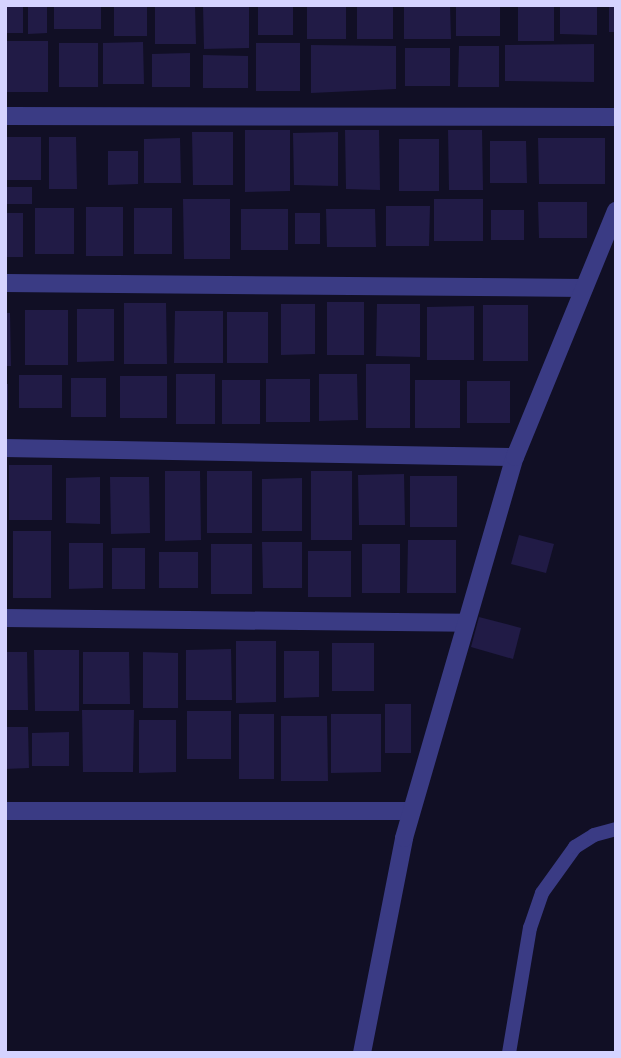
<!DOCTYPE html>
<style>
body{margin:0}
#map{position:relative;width:621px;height:1058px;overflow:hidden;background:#110f25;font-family:"IBM Plex Sans",sans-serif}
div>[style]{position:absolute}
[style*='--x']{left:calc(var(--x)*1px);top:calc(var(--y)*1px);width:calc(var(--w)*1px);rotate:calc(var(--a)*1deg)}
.building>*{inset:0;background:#211b46}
.lane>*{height:14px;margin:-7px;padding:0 7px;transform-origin:7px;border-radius:7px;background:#3a3b84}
.street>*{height:18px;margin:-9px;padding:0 9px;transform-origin:9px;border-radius:9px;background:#3a3b84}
span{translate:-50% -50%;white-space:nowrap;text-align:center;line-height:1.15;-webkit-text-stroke:5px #110f25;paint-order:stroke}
.frame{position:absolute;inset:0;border:7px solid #d5d3ff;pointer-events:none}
</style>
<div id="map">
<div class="building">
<i style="clip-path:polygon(5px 5px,23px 5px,23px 33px,5px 33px)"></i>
<i style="clip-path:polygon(28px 5px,47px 5px,47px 33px,28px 34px)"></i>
<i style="clip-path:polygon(54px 5px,101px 5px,101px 29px,54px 29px)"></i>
<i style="clip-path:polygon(114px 5px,147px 5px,147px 36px,114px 36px)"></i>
<i style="clip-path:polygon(155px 5px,195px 5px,196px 44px,155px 44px)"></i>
<i style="clip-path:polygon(203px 5px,249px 5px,249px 48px,204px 49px)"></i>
<i style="clip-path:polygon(258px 5px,293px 5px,293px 35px,258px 35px)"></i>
<i style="clip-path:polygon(307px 5px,346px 5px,346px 39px,307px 39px)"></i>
<i style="clip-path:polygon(357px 5px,393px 5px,393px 39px,357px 39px)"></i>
<i style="clip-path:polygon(404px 5px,450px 5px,451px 39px,404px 39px)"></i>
<i style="clip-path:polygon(456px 5px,500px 5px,500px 36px,456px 36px)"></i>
<i style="clip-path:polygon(560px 5px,597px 5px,597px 35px,560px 34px)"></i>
<i style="clip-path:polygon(609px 5px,616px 5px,616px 32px,609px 32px)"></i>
<i style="clip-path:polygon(554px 6px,554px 41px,518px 41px,518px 7px)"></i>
<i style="clip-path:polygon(5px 41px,48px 41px,48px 92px,5px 92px)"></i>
<i style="clip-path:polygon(143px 42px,144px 84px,103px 84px,103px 43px)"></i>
<i style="clip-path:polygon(59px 43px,98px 43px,98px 87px,59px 87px)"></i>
<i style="clip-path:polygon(256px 43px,300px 43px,300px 91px,256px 91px)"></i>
<i style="clip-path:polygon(594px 44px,594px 82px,505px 81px,505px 45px)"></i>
<i style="clip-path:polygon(311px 45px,396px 46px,396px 89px,311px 93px)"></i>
<i style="clip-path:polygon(459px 46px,499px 46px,499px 87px,458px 87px)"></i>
<i style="clip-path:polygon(405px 48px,450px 48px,450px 86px,405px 86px)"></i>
<i style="clip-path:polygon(190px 53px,190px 87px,152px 87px,152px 54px)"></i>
<i style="clip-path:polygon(203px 55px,248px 56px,248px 88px,203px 88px)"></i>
<i style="clip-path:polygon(245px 130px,290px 130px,290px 191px,245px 192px)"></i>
<i style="clip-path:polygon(345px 130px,379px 130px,380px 190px,346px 189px)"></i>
<i style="clip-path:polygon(448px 130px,482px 130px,483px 190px,449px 190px)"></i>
<i style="clip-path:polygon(192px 132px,233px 132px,233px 185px,193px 185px)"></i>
<i style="clip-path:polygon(338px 132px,338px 186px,294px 185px,293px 133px)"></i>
<i style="clip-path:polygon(5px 137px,41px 137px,41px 180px,5px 180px)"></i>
<i style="clip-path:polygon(49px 137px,76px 137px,77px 189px,49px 189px)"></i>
<i style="clip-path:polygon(180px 138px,181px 183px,144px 183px,144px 139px)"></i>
<i style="clip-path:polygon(538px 138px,605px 138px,605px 184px,539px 184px)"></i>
<i style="clip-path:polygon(399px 139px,439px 139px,439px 191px,399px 191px)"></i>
<i style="clip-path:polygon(490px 141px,526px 141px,527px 183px,490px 183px)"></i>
<i style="clip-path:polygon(108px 151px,138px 151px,138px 184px,108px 185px)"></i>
<i style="clip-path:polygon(5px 187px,32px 187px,32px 204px,5px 204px)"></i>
<i style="clip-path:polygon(183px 199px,230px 199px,230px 259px,184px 259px)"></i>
<i style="clip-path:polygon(434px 199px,483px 199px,483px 241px,434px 241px)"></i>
<i style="clip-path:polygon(538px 202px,587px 202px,587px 238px,539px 238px)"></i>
<i style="clip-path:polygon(386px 206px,430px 206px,429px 246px,386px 246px)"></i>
<i style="clip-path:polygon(86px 207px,123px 207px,123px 256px,86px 256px)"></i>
<i style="clip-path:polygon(35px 208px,74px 208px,74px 254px,35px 254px)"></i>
<i style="clip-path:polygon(134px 208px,172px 208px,172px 254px,134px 254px)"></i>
<i style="clip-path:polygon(241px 209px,288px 209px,288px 250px,241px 250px)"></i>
<i style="clip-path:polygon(326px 209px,375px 209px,376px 247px,327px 247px)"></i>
<i style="clip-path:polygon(491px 210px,524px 210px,524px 240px,491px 240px)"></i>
<i style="clip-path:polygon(5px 213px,23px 213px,23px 257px,5px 257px)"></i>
<i style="clip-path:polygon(295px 213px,320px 213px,320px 244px,295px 244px)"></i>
<i style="clip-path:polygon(327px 302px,364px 302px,364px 355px,327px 355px)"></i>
<i style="clip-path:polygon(124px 303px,166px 303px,167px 364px,124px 364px)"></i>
<i style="clip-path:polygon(281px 304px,315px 304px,315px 354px,281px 355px)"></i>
<i style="clip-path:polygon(377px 304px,420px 304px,420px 357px,376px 356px)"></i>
<i style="clip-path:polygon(483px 305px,528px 305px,528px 361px,483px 361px)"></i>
<i style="clip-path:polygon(474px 306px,474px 360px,427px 360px,427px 307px)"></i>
<i style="clip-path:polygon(77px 309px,114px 309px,114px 361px,77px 362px)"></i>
<i style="clip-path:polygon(25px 310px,68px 310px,68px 365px,25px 365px)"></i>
<i style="clip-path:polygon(175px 311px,223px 311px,223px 363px,174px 363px)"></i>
<i style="clip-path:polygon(227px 312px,268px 312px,268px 363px,227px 363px)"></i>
<i style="clip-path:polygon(5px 313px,10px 313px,11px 366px,5px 366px)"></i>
<i style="clip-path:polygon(366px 364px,410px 364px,410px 428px,366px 428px)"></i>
<i style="clip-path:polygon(176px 374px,215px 374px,215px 424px,176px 424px)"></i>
<i style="clip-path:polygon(319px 374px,357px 374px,358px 420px,319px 421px)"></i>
<i style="clip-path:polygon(19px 375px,62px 375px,62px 408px,19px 408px)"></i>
<i style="clip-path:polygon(120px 376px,167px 376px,167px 418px,120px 418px)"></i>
<i style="clip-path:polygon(71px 378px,106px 378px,106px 417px,71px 417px)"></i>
<i style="clip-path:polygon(266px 379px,310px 379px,310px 422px,266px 422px)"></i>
<i style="clip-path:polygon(222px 380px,260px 380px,260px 424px,222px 424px)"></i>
<i style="clip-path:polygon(415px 380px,460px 380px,460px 428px,415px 428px)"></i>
<i style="clip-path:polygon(467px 381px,510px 381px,510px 423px,467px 423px)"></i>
<i style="clip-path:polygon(5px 384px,8px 384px,8px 410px,5px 410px)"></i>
<i style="clip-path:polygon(9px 465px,52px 465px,52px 520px,9px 520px)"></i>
<i style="clip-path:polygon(165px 471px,200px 471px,201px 540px,165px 541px)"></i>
<i style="clip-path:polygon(207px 471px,252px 471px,252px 533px,207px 533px)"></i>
<i style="clip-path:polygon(311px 471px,352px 471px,352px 540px,311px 540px)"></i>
<i style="clip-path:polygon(404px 474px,405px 525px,359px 525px,358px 475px)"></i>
<i style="clip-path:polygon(410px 476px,457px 476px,457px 527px,410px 527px)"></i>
<i style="clip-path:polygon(100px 477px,100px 524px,66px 523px,66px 478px)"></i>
<i style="clip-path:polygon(110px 477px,149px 477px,150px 533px,111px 534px)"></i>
<i style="clip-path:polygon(302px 478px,302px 531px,262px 531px,262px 479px)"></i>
<i style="clip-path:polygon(13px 531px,51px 531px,51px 598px,13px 598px)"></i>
<i style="clip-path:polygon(519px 535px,554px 544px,546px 573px,511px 564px)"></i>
<i style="clip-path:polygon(408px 540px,456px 540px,456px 593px,407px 593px)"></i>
<i style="clip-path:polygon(262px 542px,302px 542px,302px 588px,263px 588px)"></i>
<i style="clip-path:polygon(69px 543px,103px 543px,103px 588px,69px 589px)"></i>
<i style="clip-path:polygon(211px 544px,252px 544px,252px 594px,211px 594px)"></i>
<i style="clip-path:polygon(362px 544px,400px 544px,400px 593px,362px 593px)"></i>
<i style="clip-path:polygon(112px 548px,145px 548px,145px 589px,112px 589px)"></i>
<i style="clip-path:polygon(308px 551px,351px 551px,351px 597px,308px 597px)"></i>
<i style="clip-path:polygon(159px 552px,198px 552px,198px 588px,159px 588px)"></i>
<i style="clip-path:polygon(479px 617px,521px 628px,513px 659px,471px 647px)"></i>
<i style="clip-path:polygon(236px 641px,276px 641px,276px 702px,236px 703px)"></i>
<i style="clip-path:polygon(332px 643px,374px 643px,374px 691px,332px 691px)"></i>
<i style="clip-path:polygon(231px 649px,232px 700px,186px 700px,186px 650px)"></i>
<i style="clip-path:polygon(34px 650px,79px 650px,79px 711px,35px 711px)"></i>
<i style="clip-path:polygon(284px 651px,319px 651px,319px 697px,284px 698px)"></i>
<i style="clip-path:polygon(5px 652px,27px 652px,28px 710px,5px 710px)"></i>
<i style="clip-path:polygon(83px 652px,129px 652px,130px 704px,83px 704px)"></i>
<i style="clip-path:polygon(143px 652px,178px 653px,178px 708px,143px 708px)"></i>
<i style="clip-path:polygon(385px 704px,411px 704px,411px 753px,385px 753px)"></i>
<i style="clip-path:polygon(82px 710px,134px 710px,133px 772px,83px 772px)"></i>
<i style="clip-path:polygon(187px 711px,231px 711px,231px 759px,187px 759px)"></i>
<i style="clip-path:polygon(239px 714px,274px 714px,274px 779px,239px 779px)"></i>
<i style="clip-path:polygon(331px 714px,381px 714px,381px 772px,331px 773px)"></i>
<i style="clip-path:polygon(281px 716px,327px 716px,328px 781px,281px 781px)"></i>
<i style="clip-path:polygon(139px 720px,176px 720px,176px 772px,139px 773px)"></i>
<i style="clip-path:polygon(5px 727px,28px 727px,29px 768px,5px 769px)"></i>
<i style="clip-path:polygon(69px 732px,69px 766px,32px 766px,32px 733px)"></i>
</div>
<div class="lane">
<i style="--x:509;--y:1053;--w:127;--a:-80.5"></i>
<i style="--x:530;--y:928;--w:37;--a:-71"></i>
<i style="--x:542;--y:893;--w:57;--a:-54.3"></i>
<i style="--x:575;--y:847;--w:22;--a:-32"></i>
<i style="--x:594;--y:835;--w:23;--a:-15"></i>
</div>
<div class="street">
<i style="--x:5;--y:116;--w:611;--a:0.09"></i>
<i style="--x:5;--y:283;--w:579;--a:0.49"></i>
<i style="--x:5;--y:448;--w:510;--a:1.01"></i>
<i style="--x:5;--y:618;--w:461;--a:0.6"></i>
<i style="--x:5;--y:811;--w:406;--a:0"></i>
<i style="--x:362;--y:1053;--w:219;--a:-78.9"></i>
<i style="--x:404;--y:838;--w:397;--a:-73.8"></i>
<i style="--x:515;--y:457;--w:266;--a:-67.7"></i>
</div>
<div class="frame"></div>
</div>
